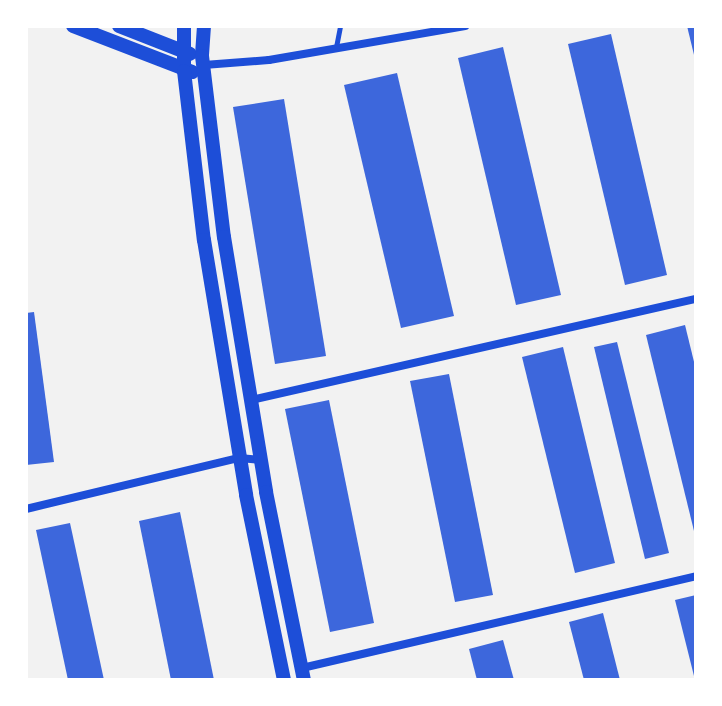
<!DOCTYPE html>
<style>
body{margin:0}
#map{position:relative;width:722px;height:706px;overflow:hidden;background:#f2f2f2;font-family:"Fira Sans",sans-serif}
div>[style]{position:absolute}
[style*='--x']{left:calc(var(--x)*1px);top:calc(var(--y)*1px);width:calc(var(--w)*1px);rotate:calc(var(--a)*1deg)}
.building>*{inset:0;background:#3d67dc}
.service>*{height:5px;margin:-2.5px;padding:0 2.5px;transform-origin:2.5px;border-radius:2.5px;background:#1d4ed8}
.minor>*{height:8px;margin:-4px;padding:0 4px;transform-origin:4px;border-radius:4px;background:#1d4ed8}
.secondary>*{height:14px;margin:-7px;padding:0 7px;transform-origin:7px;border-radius:7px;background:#1d4ed8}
span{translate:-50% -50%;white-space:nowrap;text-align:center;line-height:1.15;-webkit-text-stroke:8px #fff;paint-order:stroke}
.frame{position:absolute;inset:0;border:28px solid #fff;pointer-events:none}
</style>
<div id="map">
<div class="building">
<i style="clip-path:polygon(687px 26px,696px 26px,696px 59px,695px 59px)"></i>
<i style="clip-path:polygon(611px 34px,667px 275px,625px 285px,568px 44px)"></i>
<i style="clip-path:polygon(503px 47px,561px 295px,516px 305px,458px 58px)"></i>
<i style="clip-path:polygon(397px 73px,454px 316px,401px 328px,344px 85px)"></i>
<i style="clip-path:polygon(284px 99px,326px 356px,275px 364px,233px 107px)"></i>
<i style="clip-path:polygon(34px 312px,54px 462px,26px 465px,26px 313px)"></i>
<i style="clip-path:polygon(685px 325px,696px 370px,695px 535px,646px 335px)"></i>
<i style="clip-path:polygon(617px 342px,669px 553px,645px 559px,594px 347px)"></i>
<i style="clip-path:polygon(563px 347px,615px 563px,575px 573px,522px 357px)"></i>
<i style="clip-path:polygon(449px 374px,493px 595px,455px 602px,410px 381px)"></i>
<i style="clip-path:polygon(329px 400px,374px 623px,330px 632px,285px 409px)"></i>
<i style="clip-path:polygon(180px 512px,214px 680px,171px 680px,139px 521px)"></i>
<i style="clip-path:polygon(70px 523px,104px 680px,68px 680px,36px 530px)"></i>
<i style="clip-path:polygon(696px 595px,696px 679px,695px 680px,675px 600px)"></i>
<i style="clip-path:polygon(603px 613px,620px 680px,584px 680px,569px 622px)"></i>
<i style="clip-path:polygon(503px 640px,514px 680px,477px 680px,469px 649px)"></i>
</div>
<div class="service">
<i style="--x:336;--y:47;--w:21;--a:-79"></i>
</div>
<div class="minor">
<i style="--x:204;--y:65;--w:65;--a:-4.4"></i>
<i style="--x:269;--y:60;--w:199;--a:-9.8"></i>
<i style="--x:251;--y:400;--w:456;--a:-12.8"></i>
<i style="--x:26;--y:509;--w:219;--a:-13.5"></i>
<i style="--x:239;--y:458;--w:22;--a:5"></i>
<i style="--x:302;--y:668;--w:405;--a:-13.1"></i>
</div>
<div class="secondary">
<i style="--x:73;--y:26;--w:128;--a:21.1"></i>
<i style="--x:119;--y:26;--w:76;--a:21.5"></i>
<i style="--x:184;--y:26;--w:45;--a:90"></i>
<i style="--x:184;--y:71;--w:170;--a:83.3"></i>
<i style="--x:204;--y:240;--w:258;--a:80.6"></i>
<i style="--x:246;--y:495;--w:189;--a:78.4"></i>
<i style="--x:204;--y:26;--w:30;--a:94"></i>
<i style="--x:202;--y:56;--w:182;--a:83.1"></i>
<i style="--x:224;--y:237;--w:258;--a:80.6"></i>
<i style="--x:266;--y:492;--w:192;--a:78.6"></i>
</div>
<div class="frame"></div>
</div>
